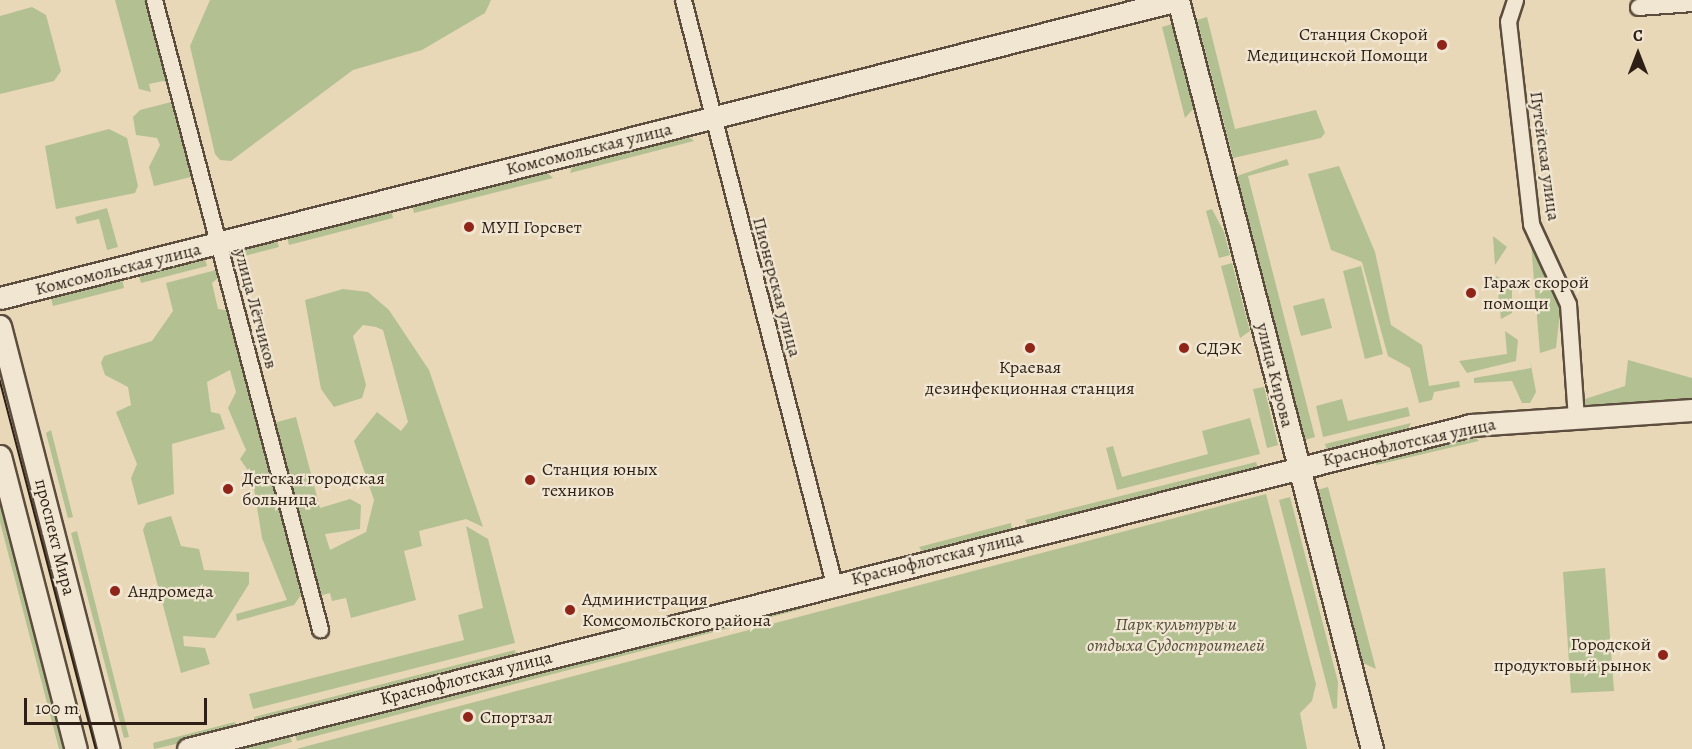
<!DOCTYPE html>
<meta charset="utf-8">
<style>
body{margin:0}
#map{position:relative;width:1692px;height:749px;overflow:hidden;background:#e8d8b8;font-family:Alegreya,serif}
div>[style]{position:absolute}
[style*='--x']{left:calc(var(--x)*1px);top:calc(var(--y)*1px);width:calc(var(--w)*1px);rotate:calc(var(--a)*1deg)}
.green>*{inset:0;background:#b2c092}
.roads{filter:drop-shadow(2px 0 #5c4d3e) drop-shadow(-2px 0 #5c4d3e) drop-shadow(0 2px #5c4d3e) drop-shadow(0 -2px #5c4d3e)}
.street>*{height:15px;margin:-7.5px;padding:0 7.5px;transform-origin:7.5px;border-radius:7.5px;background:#f0e6d1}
.secondary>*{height:21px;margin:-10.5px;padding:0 10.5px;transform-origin:10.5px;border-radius:10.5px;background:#f0e6d1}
.tram>*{height:1.5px;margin:-0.75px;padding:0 0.75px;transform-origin:0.75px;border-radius:0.75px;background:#2d1f16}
.dots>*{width:16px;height:16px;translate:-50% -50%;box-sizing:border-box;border:3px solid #f0e6d1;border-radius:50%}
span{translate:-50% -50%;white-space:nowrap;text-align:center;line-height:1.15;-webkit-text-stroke:4.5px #f0e6d1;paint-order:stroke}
.poi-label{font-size:18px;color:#2d1f16}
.right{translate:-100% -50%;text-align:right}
.left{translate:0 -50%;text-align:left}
.street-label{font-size:18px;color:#2d1f16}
.park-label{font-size:18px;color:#554f3b;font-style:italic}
.north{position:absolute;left:1608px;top:24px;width:60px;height:60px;-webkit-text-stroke:4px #f0e6d1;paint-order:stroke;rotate:0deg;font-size:16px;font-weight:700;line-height:24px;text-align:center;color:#2d1f16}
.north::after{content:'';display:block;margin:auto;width:21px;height:27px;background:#2d1f16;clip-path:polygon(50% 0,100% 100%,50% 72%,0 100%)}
.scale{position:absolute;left:24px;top:698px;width:183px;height:27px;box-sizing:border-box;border:3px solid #2d1f16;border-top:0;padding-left:8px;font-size:18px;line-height:21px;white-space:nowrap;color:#2d1f16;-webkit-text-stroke:4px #f0e6d1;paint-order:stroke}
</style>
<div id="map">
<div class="green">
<i style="clip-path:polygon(115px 0,148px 0,171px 85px,163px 81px,149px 84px,151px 92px,139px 89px)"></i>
<i style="clip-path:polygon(210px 0,491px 0,485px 13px,422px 50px,353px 70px,231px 161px,220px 160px,215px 154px,190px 46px)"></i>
<i style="clip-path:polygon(32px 7px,46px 15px,61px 71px,54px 81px,0 94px,0 16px)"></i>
<i style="clip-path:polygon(1207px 17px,1235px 129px,1316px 110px,1325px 133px,1321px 138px,1233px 158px,1197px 20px)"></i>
<i style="clip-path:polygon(1172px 24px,1194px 108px,1185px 118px,1162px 27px)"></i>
<i style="clip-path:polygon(175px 101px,195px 176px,154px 186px,149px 167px,160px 145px,157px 138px,136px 135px,133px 117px,140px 110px)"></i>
<i style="clip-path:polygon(109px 129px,127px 138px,138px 186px,135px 193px,56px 209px,45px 146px)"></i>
<i style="clip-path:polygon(687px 135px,694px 141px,570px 173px,573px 164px)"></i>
<i style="clip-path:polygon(1287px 159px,1289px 165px,1248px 176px,1315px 437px,1305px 440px,1237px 176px)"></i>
<i style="clip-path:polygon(1339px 166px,1375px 252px,1391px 325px,1422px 345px,1429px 386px,1459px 381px,1460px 387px,1434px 392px,1432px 400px,1419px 403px,1410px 368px,1388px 356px,1362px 262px,1331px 250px,1308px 174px)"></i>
<i style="clip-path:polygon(545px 171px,553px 178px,414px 213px,412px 205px)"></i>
<i style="clip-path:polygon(107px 208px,118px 247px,107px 250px,99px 219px,77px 224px,75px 217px)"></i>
<i style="clip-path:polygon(1212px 209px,1224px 232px,1230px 255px,1219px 258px,1206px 211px)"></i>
<i style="clip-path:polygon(391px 210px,393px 218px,289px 245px,287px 237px)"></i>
<i style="clip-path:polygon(1493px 236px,1507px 247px,1495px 265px)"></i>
<i style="clip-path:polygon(277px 241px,279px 247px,237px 258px,235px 251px)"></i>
<i style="clip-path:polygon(1531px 244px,1562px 295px,1556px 348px,1540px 353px)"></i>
<i style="clip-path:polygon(205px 259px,207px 266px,141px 283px,139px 276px)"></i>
<i style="clip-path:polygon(1232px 263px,1250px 331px,1240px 338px,1221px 266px)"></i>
<i style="clip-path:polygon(1361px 266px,1383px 354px,1365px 359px,1343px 271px)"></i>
<i style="clip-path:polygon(216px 270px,218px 278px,212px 283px,218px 309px,231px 311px,301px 595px,294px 605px,237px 621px,236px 614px,287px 600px,262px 538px,252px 476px,240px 459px,246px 450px,228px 408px,236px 392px,230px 370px,207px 382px,211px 412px,220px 414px,225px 429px,172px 444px,174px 494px,138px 505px,131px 478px,137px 464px,116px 412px,131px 405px,128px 387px,105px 375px,101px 363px,104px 356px,152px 341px,173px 311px,166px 283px)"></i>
<i style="clip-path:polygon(1496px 276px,1512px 284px,1512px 313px,1501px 319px)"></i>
<i style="clip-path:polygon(122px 279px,124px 288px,53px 306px,51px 298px)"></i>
<i style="clip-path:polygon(343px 289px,368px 292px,389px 310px,429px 370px,483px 527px,466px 519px,419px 531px,422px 546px,404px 551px,416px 600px,351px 618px,346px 598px,332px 601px,330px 593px,319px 596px,273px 423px,296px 417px,320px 508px,350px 499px,361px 505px,360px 529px,325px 534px,330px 550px,366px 532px,374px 500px,354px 441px,377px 412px,401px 431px,408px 422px,383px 330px,376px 327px,363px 325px,353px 336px,366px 385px,362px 398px,334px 407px,321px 389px,305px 300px)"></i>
<i style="clip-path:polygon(1324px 298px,1332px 328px,1301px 336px,1293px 306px)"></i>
<i style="clip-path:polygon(1505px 331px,1518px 340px,1516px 361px,1467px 373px,1459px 361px,1507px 354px)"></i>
<i style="clip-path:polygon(1530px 360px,1536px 392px,1530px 403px,1522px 403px,1512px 381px,1474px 383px,1474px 378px,1531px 368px)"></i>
<i style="clip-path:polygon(1628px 360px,1692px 378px,1692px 402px,1587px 408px,1582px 400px,1625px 386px)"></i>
<i style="clip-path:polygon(1264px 387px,1278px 445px,1267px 448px,1253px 389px)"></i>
<i style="clip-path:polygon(1342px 399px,1348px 421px,1408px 407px,1410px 416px,1323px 437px,1316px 406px)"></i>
<i style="clip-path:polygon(1250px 418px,1260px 454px,1117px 490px,1106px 448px,1113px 446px,1122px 477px,1208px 454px,1202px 431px)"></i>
<i style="clip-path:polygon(1411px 423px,1407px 431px,1327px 451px,1325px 444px)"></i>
<i style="clip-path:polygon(51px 430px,73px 517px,68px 518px,46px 433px)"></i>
<i style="clip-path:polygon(1473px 435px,1479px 441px,1376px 465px,1379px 456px)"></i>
<i style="clip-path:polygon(1256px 462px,1259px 471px,1029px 528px,1025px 520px)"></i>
<i style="clip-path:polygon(0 473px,72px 749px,59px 749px,0 522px)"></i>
<i style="clip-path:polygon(1328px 487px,1376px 669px,1363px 663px,1317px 490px)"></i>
<i style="clip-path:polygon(1262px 488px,853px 595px,851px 589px)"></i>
<i style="clip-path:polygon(1266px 494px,1316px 684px,1312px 701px,1300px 713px,1307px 749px,296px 749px)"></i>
<i style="clip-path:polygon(1290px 497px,1338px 682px,1337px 708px,1333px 709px,1279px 500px)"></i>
<i style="clip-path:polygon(171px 516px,181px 546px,199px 549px,204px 570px,249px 572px,249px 584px,215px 638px,183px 636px,184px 646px,205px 648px,210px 664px,181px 673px,143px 530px,146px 523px)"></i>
<i style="clip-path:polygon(1011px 523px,1012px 532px,924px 554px,919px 547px)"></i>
<i style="clip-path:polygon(466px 526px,488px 539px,515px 643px,253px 709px,249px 694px,464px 640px,458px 615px,483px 608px)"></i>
<i style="clip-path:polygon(77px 531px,129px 737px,124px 738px,71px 533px)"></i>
<i style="clip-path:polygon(1605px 568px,1614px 691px,1571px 693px,1563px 572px)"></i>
<i style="clip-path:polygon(801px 602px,802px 609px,297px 741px,295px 735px)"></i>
<i style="clip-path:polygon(515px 650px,517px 659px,256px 726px,254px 717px)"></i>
<i style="clip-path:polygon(235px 722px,237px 730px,154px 749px,153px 743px)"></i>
<i style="clip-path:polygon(290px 736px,292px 742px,266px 749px,239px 749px)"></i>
</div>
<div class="roads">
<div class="street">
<i style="--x:154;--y:0;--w:651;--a:75.22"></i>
<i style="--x:683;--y:0;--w:603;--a:75.5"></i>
<i style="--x:1515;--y:0;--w:22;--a:108"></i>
<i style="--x:1508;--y:21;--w:204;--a:83.5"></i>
<i style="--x:1531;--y:224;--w:88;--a:65.2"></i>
<i style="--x:1568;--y:304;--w:115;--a:86"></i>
<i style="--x:1638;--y:7;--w:54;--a:-4.2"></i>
</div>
<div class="secondary">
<i style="--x:1178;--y:0;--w:774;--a:75.48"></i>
<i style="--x:0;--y:298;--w:1215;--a:-14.2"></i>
<i style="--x:0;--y:326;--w:437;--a:75.6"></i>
<i style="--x:0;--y:456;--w:303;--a:75.5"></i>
<i style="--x:188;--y:749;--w:1323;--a:-14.17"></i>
<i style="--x:1471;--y:425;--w:222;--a:-3.9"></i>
</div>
</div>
<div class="tram">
<i style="--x:0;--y:380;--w:381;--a:75.4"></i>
</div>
<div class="dots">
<i style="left:1442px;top:45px;background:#8f2418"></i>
<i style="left:469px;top:227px;background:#8f2418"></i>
<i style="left:1471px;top:293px;background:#8f2418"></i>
<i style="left:1030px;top:348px;background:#8f2418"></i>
<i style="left:1184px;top:348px;background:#8f2418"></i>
<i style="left:530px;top:480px;background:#8f2418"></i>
<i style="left:228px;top:489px;background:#8f2418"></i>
<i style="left:115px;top:591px;background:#8f2418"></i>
<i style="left:570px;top:610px;background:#8f2418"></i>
<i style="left:1663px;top:655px;background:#8f2418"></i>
<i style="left:468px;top:717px;background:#8f2418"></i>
</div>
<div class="poi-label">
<span class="right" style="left:1428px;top:45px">Станция Скорой<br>Медицинской Помощи</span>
<span class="left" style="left:481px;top:227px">МУП Горсвет</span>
<span class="left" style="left:1483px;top:293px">Гараж скорой<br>помощи</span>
<span class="left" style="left:1196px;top:348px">СДЭК</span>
<span style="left:1030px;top:378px">Краевая<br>дезинфекционная станция</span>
<span class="left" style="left:542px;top:480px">Станция юных<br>техников</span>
<span class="left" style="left:242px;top:489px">Детская городская<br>больница</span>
<span class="left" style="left:128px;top:591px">Андромеда</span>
<span class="left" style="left:582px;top:610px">Администрация<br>Комсомольского района</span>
<span class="right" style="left:1651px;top:655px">Городской<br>продуктовый рынок</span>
<span class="left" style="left:480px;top:717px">Спортзал</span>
</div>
<div class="street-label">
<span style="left:589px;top:149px;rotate:-14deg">Комсомольская улица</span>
<span style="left:1545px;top:156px;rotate:82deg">Путейская улица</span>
<span style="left:118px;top:269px;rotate:-14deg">Комсомольская улица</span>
<span style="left:777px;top:287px;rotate:75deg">Пионерская улица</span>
<span style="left:256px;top:309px;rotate:75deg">улица Лётчиков</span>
<span style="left:1275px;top:375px;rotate:76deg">улица Кирова</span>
<span style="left:1409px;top:442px;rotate:-12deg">Краснофлотская улица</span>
<span style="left:55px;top:537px;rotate:76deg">проспект Мира</span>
<span style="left:937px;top:558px;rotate:-14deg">Краснофлотская улица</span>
<span style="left:466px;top:678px;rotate:-14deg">Краснофлотская улица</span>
</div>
<div class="park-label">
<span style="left:1176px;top:635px">Парк культуры и<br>отдыха Судостроителей</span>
</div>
<div class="north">С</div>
<div class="scale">100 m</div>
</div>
